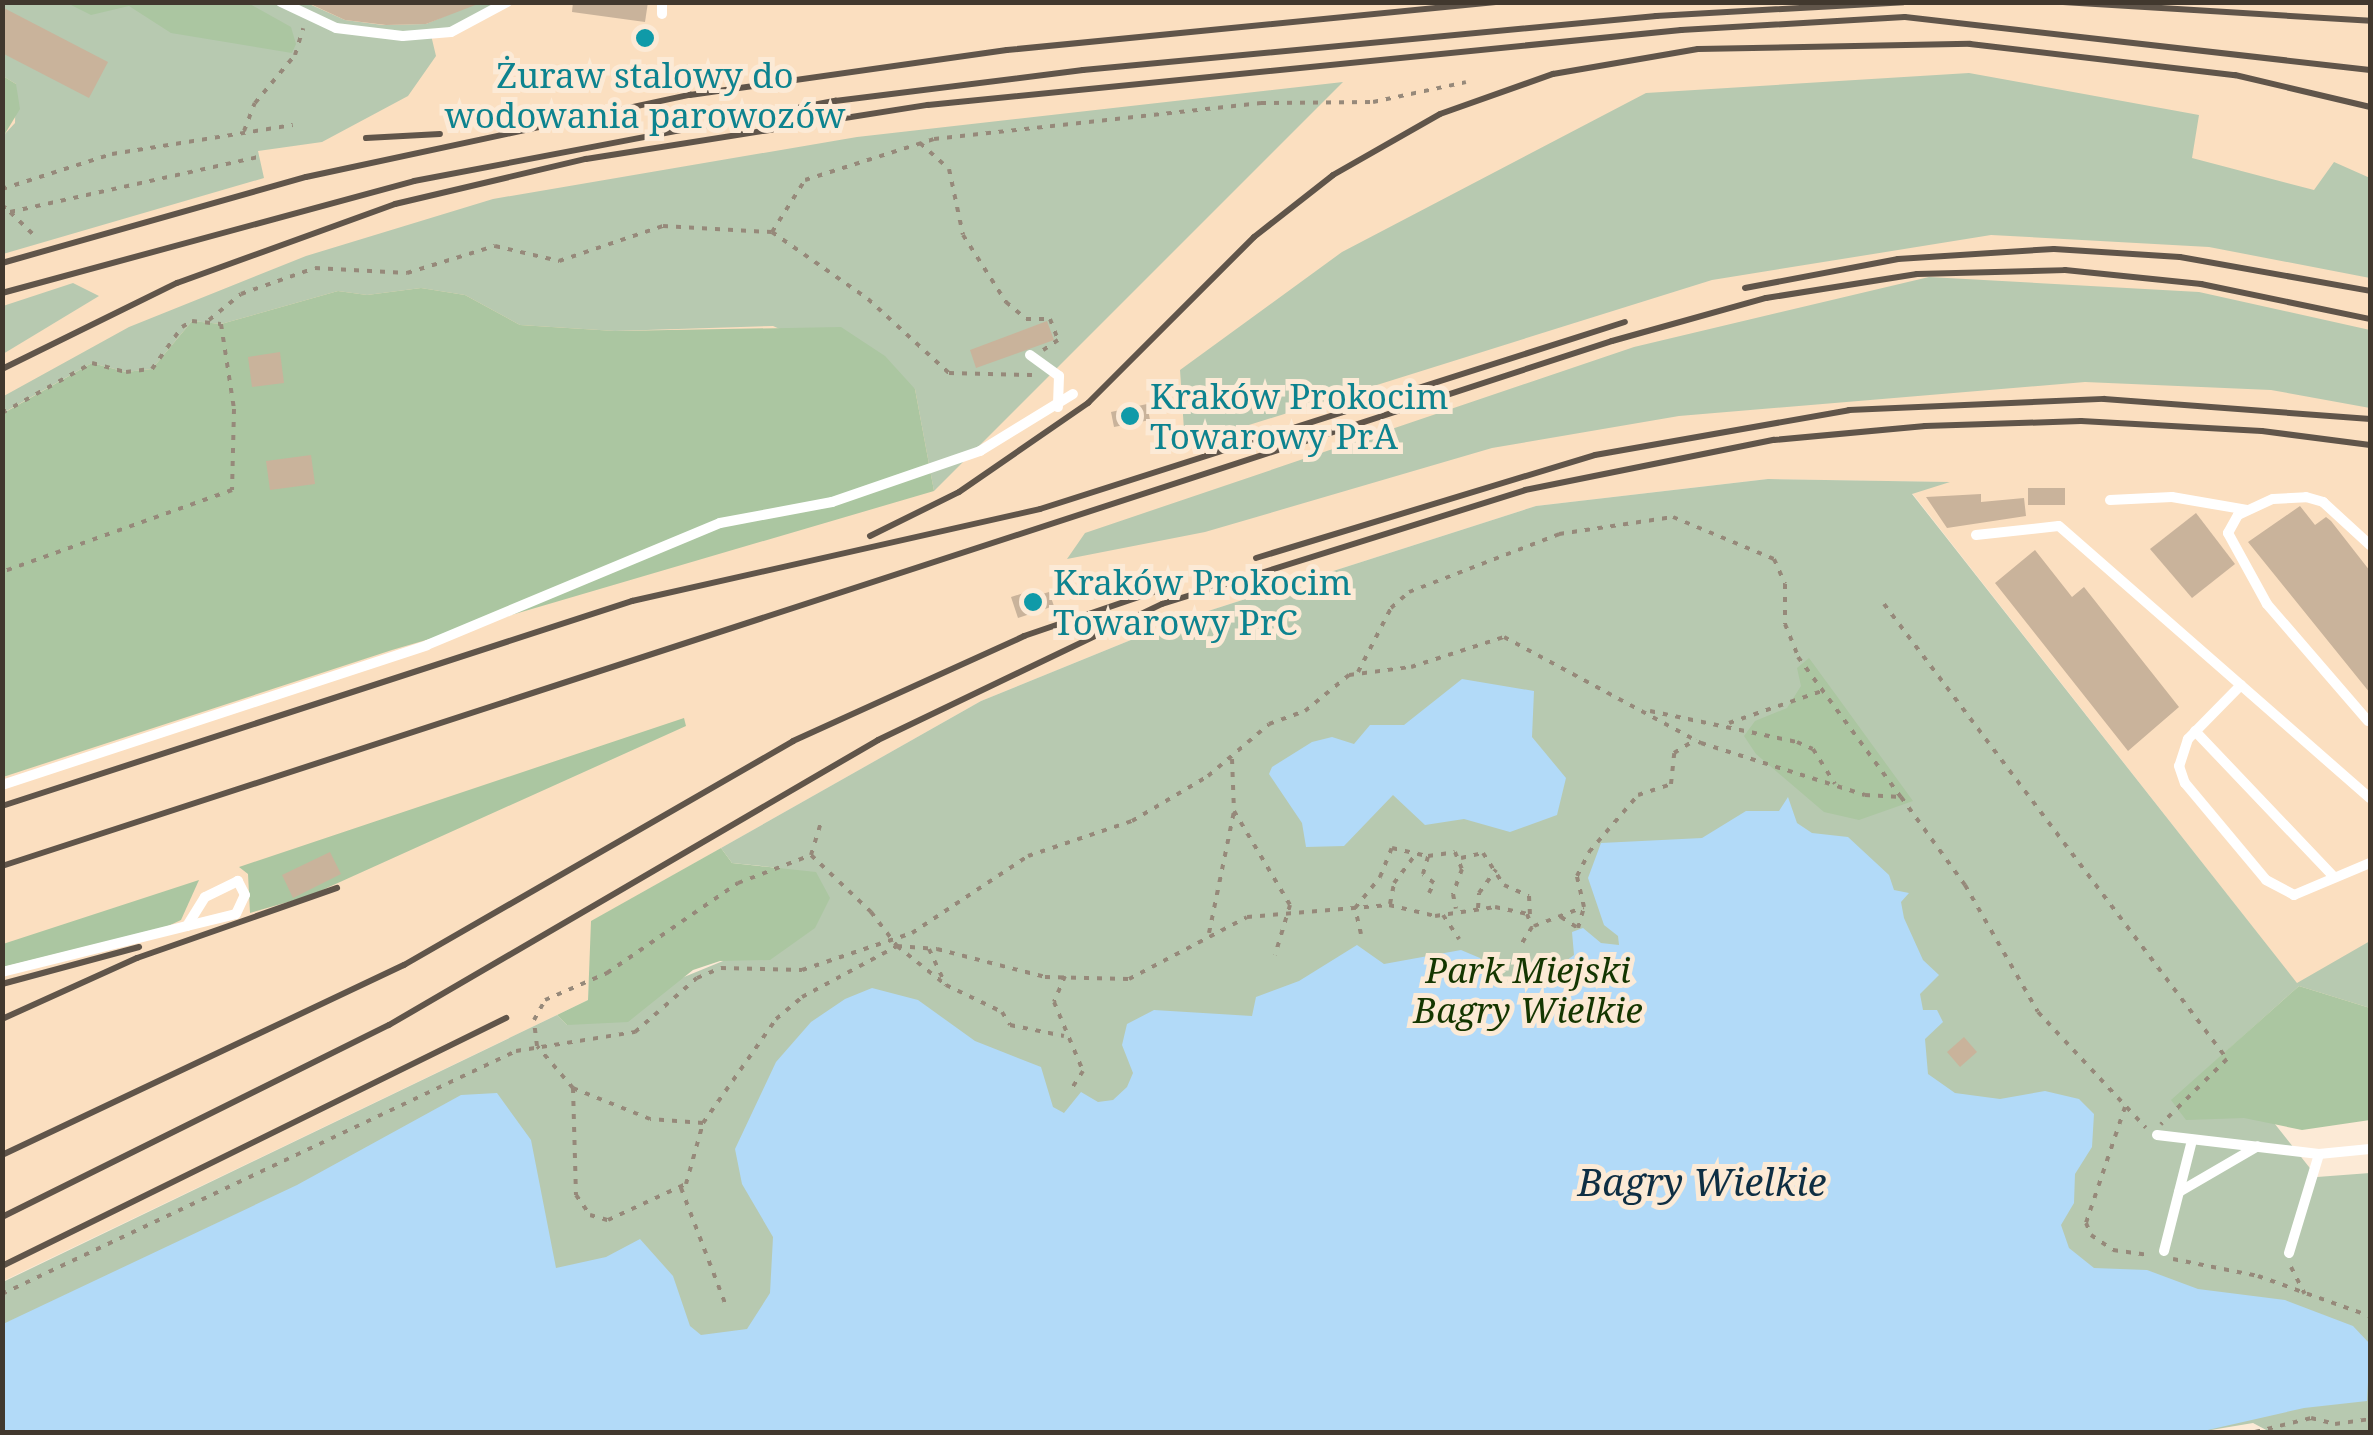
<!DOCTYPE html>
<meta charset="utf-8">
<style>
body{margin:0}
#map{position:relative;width:2373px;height:1435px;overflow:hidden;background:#fcead6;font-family:"Noto Serif",serif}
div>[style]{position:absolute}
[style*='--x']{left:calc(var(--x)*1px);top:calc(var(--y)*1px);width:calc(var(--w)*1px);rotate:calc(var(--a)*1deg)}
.built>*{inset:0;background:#fbdfc0}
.green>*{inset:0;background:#b7c9b0}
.forest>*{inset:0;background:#abc6a1}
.water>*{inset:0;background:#b2daf8}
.building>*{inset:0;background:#c9b39b}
.path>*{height:4px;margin-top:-2px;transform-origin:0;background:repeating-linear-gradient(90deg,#96897a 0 5px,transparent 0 13px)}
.service>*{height:10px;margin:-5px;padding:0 5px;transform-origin:5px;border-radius:5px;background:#fff}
.rail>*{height:6px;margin:-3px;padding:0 3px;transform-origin:3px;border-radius:3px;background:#60554a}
.dots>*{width:28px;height:28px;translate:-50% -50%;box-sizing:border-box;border:5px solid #fcead6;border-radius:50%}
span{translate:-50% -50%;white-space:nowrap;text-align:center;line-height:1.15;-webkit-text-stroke:10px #fcead6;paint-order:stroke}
.culture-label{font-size:35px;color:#0d838f}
.left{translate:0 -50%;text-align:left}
.park-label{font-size:35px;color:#143600;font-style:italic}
.water-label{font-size:38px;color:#0e2e43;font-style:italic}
.frame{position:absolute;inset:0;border:5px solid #41382e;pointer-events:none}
</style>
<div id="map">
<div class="built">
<i style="clip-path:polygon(3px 3px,2370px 3px,2370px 1008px,2299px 986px,1912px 493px,1943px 482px,1768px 479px,1536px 506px,1180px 620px,981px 701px,592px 921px,588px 1000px,3px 1281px)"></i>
</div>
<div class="green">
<i style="clip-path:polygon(3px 3px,307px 3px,345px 20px,383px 25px,426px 24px,476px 3px,507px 3px,482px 19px,431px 35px,436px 56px,408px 96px,322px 142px,258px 151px,264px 178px,3px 254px,2px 137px,15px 123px,16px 84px,3px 76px)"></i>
<i style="clip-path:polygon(1969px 73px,2199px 115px,2192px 158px,2314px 190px,2334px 162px,2370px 178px,2370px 278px,2209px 247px,1991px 235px,1712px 280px,1185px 445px,1180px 370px,1342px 252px,1646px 93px)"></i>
<i style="clip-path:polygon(1343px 82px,934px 491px,915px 389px,773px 326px,615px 331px,520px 325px,465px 295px,421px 288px,367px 295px,338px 291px,221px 324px,192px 321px,152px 369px,126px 372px,92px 363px,3px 413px,2px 397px,129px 327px,306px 256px,493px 199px,857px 137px)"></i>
<i style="clip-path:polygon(1929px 277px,2199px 292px,2370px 330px,2370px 408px,2271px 390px,2085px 382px,1679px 416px,1492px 448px,1205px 532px,1067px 559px,1085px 533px,1634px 347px)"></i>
<i style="clip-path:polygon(73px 283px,99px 296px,3px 354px,3px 306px)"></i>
<i style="clip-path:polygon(1768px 479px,1950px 482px,1912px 494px,2297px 983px,2370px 941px,2370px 1008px,2299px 986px,2221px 1056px,2317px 1177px,2370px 1173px,2370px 1432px,2270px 1432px,2253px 1423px,2199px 1432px,3px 1432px,3px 1282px,557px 1015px,567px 1025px,723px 961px,780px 868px,732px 863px,721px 848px,981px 701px,1180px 620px,1536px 506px)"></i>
</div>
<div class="forest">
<i style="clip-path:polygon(67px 3px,248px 3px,291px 27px,296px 44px,292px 53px,171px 33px,129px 6px,91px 15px)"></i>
<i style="clip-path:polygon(3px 76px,16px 84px,20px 109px,3px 137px)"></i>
<i style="clip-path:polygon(421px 288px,465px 295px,520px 325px,615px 331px,841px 327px,885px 356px,915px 389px,934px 491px,392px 650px,3px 777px,2px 414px,92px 363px,126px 372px,152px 369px,192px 321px,221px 324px,338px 291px,367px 295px)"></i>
<i style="clip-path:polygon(1809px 658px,1839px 699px,1913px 801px,1859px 820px,1824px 812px,1756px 754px,1744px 736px,1755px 721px,1787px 708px,1801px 686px,1797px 668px)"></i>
<i style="clip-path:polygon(684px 718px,686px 726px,309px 896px,250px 913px,248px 874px,239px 867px)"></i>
<i style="clip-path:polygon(721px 848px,732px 863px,816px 872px,830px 898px,815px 928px,770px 960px,720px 961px,693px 970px,628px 1022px,567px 1025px,557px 1015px,588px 1000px,591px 921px)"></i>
<i style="clip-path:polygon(199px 880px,181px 920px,166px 927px,3px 967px,3px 944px)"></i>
<i style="clip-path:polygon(2299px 986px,2370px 1008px,2370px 1120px,2302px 1130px,2244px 1118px,2186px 1120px,2171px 1100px)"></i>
</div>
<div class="water">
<i style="clip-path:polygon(1462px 679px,1534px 691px,1532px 737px,1566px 778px,1557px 815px,1510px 832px,1464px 819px,1425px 825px,1393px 795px,1344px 846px,1306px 847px,1302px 823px,1269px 774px,1272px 767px,1312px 742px,1332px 737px,1354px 744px,1370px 725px,1404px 725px)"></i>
<i style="clip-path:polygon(1788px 797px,1797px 823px,1812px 833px,1848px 837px,1889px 875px,1894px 890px,1909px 893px,1901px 902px,1904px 918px,1923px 960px,1939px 975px,1920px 994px,1923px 1010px,1937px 1010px,1943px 1022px,1925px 1039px,1928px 1074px,1955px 1093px,2000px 1099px,2045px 1091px,2079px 1099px,2094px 1114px,2092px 1147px,2075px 1174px,2074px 1203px,2061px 1225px,2069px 1248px,2094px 1268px,2147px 1270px,2198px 1289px,2285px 1300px,2353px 1326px,2370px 1344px,2367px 1401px,2304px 1408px,2199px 1432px,3px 1432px,3px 1324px,297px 1185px,461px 1095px,497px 1093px,531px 1140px,556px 1268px,606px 1257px,640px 1239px,673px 1276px,690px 1326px,701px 1335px,747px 1329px,770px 1293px,773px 1237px,742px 1184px,735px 1149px,776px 1062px,811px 1022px,845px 999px,872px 988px,918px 1000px,975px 1041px,1041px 1067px,1053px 1107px,1064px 1113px,1081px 1092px,1098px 1102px,1113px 1100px,1127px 1087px,1133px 1073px,1122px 1045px,1127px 1024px,1154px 1010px,1252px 1016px,1256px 997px,1299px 981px,1357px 945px,1384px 964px,1461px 950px,1480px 958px,1495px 979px,1530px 988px,1574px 955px,1572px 932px,1583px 928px,1601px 943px,1619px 945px,1618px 936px,1604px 925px,1588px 878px,1601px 843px,1702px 838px,1746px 811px,1779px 811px)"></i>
</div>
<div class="building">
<i style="clip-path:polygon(306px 2px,478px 2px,478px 4px,426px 24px,386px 25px,345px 20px)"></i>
<i style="clip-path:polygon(573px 2px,648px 2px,645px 22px,572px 12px)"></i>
<i style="clip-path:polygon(2px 7px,108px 62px,89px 98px,2px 53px)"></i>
<i style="clip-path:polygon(1047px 321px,1054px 340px,976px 368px,970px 350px)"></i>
<i style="clip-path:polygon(280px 352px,284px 383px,252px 387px,248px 357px)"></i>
<i style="clip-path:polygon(1147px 404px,1150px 420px,1114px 427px,1111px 412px)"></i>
<i style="clip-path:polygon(311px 455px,315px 484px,270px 490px,266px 461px)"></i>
<i style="clip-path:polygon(2028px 488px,2065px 488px,2065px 505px,2028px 505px)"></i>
<i style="clip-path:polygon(1981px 494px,1981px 502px,2024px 498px,2026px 516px,1947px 528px,1926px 497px)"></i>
<i style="clip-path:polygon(2300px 506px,2315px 525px,2326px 517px,2331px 521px,2370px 571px,2370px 693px,2248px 542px)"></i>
<i style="clip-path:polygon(2196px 513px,2235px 564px,2192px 598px,2150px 549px)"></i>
<i style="clip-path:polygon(2035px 550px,2072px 597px,2084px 587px,2179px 707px,2128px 751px,1995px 583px)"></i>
<i style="clip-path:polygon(1030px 591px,1032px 597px,1049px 592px,1054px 606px,1018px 618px,1011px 597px)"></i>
<i style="clip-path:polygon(330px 852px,341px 874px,293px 898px,282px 875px)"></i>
<i style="clip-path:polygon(1964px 1037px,1977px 1052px,1960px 1067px,1947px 1052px)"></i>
</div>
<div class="path">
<i style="--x:244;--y:131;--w:30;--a:-69"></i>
<i style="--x:255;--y:103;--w:62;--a:-50.2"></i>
<i style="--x:295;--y:55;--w:28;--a:-73"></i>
<i style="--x:920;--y:143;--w:39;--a:42"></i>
<i style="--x:949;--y:169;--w:67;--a:78"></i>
<i style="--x:963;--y:235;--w:80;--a:57.3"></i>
<i style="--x:1006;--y:302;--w:26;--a:40"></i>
<i style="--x:1026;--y:319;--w:24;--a:0"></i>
<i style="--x:1050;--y:319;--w:22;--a:69"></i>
<i style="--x:1058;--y:340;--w:18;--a:146"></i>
<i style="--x:2;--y:189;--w:115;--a:-17.7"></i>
<i style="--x:112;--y:154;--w:183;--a:-9.1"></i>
<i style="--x:2;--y:205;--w:11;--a:41"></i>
<i style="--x:10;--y:212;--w:255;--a:-12.5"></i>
<i style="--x:10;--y:212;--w:32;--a:44"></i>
<i style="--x:772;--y:232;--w:117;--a:34.9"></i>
<i style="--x:868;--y:299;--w:110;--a:42.4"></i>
<i style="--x:949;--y:373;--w:83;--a:1.4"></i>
<i style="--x:209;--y:320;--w:41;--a:-39.1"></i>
<i style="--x:241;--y:294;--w:78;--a:-19.4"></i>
<i style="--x:315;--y:268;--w:92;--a:3.1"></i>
<i style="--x:407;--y:273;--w:92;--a:-17.1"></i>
<i style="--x:495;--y:246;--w:66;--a:13.2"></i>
<i style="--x:559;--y:261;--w:110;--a:-18.6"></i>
<i style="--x:663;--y:226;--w:109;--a:3.2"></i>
<i style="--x:772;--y:232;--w:62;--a:-57.6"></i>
<i style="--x:805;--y:180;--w:135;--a:-17.6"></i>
<i style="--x:934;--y:139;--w:329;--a:-6.3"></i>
<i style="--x:1261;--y:103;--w:112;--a:-0.5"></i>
<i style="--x:1373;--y:102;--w:95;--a:-12.1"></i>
<i style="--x:2;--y:413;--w:103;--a:-29.1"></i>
<i style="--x:92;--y:363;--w:35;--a:15"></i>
<i style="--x:126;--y:372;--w:26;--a:-7"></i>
<i style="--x:152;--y:369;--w:52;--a:-54.5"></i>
<i style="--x:182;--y:327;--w:12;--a:-31"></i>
<i style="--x:192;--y:321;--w:29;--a:6"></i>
<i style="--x:221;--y:324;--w:86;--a:81.3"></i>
<i style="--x:234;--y:409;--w:81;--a:91.4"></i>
<i style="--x:232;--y:490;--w:244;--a:160.4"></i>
<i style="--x:1884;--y:604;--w:570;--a:52.99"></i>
<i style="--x:2227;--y:1059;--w:93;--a:135.4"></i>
<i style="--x:1358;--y:672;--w:72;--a:-62.7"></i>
<i style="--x:1391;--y:608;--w:24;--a:-42"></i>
<i style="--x:1409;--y:592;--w:161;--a:-21.1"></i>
<i style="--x:1559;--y:534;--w:115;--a:-8.5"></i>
<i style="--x:1673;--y:517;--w:109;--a:22.6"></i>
<i style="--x:1774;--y:559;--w:27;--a:66"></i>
<i style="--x:1785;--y:584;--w:40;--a:90"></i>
<i style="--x:1785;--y:624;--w:35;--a:68"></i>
<i style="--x:1798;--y:657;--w:174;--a:53.7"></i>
<i style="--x:1650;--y:711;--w:150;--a:11.9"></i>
<i style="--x:1797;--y:742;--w:17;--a:24"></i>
<i style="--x:1813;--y:749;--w:41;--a:57.8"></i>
<i style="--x:1729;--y:723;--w:98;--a:-19"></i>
<i style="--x:1232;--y:759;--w:52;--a:87.8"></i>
<i style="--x:1234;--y:811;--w:109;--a:59.2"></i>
<i style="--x:1290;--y:905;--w:52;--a:106.7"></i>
<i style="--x:811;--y:855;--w:34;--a:-73"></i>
<i style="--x:1461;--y:858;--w:23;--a:-13"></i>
<i style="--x:1483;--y:853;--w:38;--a:57"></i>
<i style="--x:1504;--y:885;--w:27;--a:24"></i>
<i style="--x:1529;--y:896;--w:19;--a:87"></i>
<i style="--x:1429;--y:893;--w:11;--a:-63"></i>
<i style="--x:1434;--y:883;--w:14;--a:-141"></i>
<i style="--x:1423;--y:874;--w:19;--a:-74"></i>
<i style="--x:1428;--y:856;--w:27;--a:-8"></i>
<i style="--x:1455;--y:852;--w:18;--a:68"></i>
<i style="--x:1462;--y:869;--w:27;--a:110"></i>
<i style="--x:1453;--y:894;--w:15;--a:79"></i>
<i style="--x:1390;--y:904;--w:21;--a:-79"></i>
<i style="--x:1394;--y:883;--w:39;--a:-53"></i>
<i style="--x:1478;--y:908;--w:15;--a:-86"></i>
<i style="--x:1479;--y:893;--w:29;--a:-54"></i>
<i style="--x:1443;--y:915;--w:29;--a:56"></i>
<i style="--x:1561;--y:917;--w:20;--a:33"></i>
<i style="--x:1578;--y:928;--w:22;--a:-74"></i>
<i style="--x:1534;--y:926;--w:53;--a:-20.8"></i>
<i style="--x:1584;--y:907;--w:32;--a:-103"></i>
<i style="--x:1577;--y:876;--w:27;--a:-63"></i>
<i style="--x:1589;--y:852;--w:75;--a:-49.3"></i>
<i style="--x:1638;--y:795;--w:35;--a:-18"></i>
<i style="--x:1671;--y:784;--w:31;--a:-84"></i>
<i style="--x:1674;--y:753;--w:26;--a:-32"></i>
<i style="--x:1209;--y:933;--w:125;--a:-78.4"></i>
<i style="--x:1361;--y:934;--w:27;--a:-103"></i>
<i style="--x:1355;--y:908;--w:40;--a:-51"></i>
<i style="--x:1380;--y:877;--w:31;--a:-68"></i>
<i style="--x:1392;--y:848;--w:37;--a:13"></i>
<i style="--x:929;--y:949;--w:40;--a:65"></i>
<i style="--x:946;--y:985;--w:62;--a:25.7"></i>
<i style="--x:1002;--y:1012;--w:15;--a:58"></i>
<i style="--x:1010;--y:1025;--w:55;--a:11.5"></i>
<i style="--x:1065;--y:976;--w:28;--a:113"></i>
<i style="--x:1054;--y:1002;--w:75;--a:67.2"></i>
<i style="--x:1083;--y:1071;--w:20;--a:123"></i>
<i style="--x:573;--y:1088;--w:107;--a:88.4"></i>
<i style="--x:576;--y:1195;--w:24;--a:55"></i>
<i style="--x:590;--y:1215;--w:19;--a:16"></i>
<i style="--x:608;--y:1220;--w:86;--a:-24.8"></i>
<i style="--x:686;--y:1184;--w:63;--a:-74.4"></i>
<i style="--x:703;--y:1123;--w:127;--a:-54.9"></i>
<i style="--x:776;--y:1019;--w:34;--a:-40"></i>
<i style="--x:802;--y:997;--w:108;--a:-28.2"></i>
<i style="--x:897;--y:946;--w:63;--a:38.5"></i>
<i style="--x:2125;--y:1107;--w:122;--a:108.6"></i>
<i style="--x:2086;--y:1223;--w:13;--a:67"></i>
<i style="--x:2091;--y:1235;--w:27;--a:34"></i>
<i style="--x:2113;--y:1250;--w:36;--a:8"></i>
<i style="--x:703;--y:1123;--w:53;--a:-175.7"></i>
<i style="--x:650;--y:1119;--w:83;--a:-158.1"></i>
<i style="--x:573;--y:1088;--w:55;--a:-130.6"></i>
<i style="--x:537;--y:1046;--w:26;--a:-97"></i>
<i style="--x:534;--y:1020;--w:23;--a:-61"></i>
<i style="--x:545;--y:1000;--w:68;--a:-23.5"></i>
<i style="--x:607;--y:973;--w:159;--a:-34.5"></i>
<i style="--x:738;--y:883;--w:78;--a:-21"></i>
<i style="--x:811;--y:855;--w:83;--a:43.5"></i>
<i style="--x:871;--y:912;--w:43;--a:52.6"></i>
<i style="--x:897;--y:946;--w:40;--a:4.3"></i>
<i style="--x:937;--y:949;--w:112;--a:14.5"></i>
<i style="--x:1045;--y:977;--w:84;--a:1.4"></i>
<i style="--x:1129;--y:979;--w:133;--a:-27.7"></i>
<i style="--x:1247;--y:917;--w:143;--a:-4.8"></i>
<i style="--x:1389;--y:905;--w:47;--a:13.4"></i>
<i style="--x:1435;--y:916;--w:61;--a:-8.5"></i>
<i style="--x:1495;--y:907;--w:33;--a:12"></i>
<i style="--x:1527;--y:914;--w:14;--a:69"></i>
<i style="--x:1532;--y:927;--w:22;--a:122"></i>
<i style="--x:681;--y:1188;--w:123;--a:69.1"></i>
<i style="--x:2173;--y:1259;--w:87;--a:11.3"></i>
<i style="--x:2258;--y:1276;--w:119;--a:19.7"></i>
<i style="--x:2291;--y:1267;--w:30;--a:63"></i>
<i style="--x:2;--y:1294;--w:569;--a:-25.3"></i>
<i style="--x:516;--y:1051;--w:121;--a:-9.1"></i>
<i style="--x:635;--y:1032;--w:82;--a:-41.1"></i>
<i style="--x:697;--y:978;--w:26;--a:-23"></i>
<i style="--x:721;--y:968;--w:81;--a:1.4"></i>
<i style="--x:802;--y:970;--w:116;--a:-18.6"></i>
<i style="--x:912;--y:933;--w:139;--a:-33.6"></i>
<i style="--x:1028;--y:856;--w:110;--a:-18.6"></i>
<i style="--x:1132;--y:821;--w:88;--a:-30.6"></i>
<i style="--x:1208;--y:776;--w:80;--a:-40.4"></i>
<i style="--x:1269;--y:724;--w:38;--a:-20"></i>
<i style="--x:1305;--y:711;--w:57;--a:-39.3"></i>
<i style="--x:1349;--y:675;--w:63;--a:-7.4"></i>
<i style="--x:1411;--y:667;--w:98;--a:-17.9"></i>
<i style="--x:1504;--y:637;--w:224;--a:28.3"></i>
<i style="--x:1701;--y:743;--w:172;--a:17.6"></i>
<i style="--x:1865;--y:795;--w:36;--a:3"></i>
<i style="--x:1901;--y:797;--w:109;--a:54"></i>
<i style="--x:1965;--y:885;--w:146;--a:60.1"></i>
<i style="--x:2038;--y:1012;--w:158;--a:47"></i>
<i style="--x:2255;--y:1432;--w:58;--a:-14"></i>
<i style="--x:2311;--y:1418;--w:25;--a:14"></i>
<i style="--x:2335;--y:1424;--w:35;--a:-8"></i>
</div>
<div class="service">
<i style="--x:281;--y:2;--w:61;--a:25.3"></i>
<i style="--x:336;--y:28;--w:67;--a:6.8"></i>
<i style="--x:403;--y:36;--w:48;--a:-4.8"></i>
<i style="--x:451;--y:32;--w:64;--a:-28.2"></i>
<i style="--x:662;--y:2;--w:12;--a:90"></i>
<i style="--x:1030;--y:355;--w:36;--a:36"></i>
<i style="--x:1059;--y:376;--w:31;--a:92"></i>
<i style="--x:2110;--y:500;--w:62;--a:-2.8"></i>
<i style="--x:2172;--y:497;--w:76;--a:9.8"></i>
<i style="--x:1976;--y:535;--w:83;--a:-6.2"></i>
<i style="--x:2059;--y:526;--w:413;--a:41.2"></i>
<i style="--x:2241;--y:685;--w:76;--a:134.5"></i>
<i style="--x:2188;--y:739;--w:28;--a:108"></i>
<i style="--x:2179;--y:766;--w:18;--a:71"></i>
<i style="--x:2185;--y:783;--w:126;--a:50.1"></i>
<i style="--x:2266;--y:880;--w:32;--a:28"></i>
<i style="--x:2294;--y:895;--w:82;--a:-22.8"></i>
<i style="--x:2368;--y:721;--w:155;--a:-130.8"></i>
<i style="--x:2267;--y:604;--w:81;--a:-118.8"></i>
<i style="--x:2228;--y:533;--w:21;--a:-61"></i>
<i style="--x:2238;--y:515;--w:38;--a:-25"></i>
<i style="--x:2273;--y:499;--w:33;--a:-3"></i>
<i style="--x:2306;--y:497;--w:18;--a:16"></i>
<i style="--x:2323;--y:502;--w:64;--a:42.5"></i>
<i style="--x:2195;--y:731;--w:199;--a:46.4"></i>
<i style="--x:2;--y:785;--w:447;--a:-18.2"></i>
<i style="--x:427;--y:645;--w:317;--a:-22.6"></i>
<i style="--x:720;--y:523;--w:114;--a:-10.6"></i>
<i style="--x:832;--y:502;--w:157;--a:-19"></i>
<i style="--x:980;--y:451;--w:109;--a:-31.5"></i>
<i style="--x:2;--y:972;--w:191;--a:-14"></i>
<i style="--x:187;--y:926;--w:50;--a:-13.8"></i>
<i style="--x:236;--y:914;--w:21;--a:-65"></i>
<i style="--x:245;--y:895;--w:16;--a:-117"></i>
<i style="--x:238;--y:881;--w:37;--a:154"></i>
<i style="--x:205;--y:897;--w:34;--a:122"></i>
<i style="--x:2157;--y:1135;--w:163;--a:6.7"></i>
<i style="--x:2319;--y:1154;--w:51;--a:-5.6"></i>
<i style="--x:2179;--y:1192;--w:91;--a:-30.2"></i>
<i style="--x:2164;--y:1251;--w:114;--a:-75.8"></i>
<i style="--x:2289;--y:1253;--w:103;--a:-73.1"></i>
</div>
<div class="rail">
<i style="--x:2063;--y:2;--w:308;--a:3.5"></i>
<i style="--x:366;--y:138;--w:74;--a:-3.1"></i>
<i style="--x:2;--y:263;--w:316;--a:-15.8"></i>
<i style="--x:306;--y:177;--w:393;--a:-12.1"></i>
<i style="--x:690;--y:95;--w:320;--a:-8.1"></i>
<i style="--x:1007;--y:50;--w:491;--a:-5.6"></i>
<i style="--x:1745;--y:288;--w:156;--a:-10.7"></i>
<i style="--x:1898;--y:259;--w:156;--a:-3.7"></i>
<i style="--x:2054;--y:249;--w:126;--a:3.6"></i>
<i style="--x:2180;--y:257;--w:193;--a:10.1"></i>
<i style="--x:2;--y:293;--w:427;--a:-15.2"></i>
<i style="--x:414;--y:181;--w:429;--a:-10.8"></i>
<i style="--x:835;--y:101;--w:250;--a:-7.1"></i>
<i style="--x:1083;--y:70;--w:576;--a:-5.38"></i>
<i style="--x:1656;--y:16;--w:248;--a:-3.2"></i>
<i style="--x:2;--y:369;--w:195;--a:-26.2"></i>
<i style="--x:177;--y:283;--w:232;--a:-19.9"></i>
<i style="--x:395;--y:204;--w:196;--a:-13.3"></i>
<i style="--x:586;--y:159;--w:346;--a:-9"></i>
<i style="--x:928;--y:105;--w:757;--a:-5.69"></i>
<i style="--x:1681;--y:30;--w:224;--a:-3.3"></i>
<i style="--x:1905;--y:17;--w:468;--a:6.5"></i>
<i style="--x:870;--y:536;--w:99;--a:-26.3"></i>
<i style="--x:959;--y:492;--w:157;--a:-34.6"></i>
<i style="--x:1088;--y:403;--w:235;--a:-45"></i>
<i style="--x:1254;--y:237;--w:100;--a:-38.1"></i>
<i style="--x:1333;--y:175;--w:123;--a:-29.7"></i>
<i style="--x:1440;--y:114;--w:120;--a:-19.5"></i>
<i style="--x:1553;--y:74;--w:147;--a:-9.8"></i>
<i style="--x:1698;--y:49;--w:272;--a:-1.1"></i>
<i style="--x:1970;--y:44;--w:267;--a:6.7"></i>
<i style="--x:2235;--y:75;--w:139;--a:13.3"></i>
<i style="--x:1256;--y:558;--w:354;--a:-16.9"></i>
<i style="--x:1595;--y:455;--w:258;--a:-10"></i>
<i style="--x:1849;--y:410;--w:255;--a:-2.5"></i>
<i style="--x:2104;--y:399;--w:267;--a:4.3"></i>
<i style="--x:2;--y:806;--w:663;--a:-18.02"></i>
<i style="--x:632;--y:601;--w:418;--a:-12.7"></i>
<i style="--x:1040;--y:509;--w:614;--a:-17.73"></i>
<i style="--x:2;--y:866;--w:1693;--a:-18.06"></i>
<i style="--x:1612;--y:341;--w:160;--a:-15.6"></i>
<i style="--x:1766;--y:298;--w:153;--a:-9"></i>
<i style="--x:1917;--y:274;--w:148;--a:-1.5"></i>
<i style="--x:2065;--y:270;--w:137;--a:5.9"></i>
<i style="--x:2201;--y:284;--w:173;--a:11.7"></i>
<i style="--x:2;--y:984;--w:142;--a:-15.1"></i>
<i style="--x:2;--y:1019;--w:148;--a:-24.3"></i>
<i style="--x:137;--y:958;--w:212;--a:-19.3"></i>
<i style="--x:2;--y:1155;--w:445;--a:-25.3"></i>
<i style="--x:404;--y:965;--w:449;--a:-29.9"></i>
<i style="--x:793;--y:741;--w:254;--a:-24.4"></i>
<i style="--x:1024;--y:636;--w:165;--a:-18.8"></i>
<i style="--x:2;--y:1217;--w:432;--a:-26.4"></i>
<i style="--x:389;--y:1025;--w:566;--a:-30.23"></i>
<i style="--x:878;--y:740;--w:315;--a:-25.6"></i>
<i style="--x:1162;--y:604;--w:380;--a:-17.4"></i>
<i style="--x:1525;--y:490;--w:254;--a:-11.4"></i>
<i style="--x:1774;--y:440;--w:152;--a:-5.3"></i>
<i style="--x:1925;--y:426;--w:156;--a:-1.8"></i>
<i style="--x:2081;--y:421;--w:181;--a:3.2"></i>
<i style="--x:2262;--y:431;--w:109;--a:7.4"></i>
<i style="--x:2;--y:1266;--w:562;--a:-26.2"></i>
</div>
<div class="dots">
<i style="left:645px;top:38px;background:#0f9aa8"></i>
<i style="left:1130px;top:416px;background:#0f9aa8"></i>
<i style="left:1033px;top:602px;background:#0f9aa8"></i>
</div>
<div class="culture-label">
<span style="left:645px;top:95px">Żuraw stalowy do<br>wodowania parowozów</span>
<span class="left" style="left:1150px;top:416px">Kraków Prokocim<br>Towarowy PrA</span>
<span class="left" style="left:1053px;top:602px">Kraków Prokocim<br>Towarowy PrC</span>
</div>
<div class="park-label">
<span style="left:1528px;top:990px">Park Miejski<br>Bagry Wielkie</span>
</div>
<div class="water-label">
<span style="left:1702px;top:1182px">Bagry Wielkie</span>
</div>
<div class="frame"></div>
</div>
